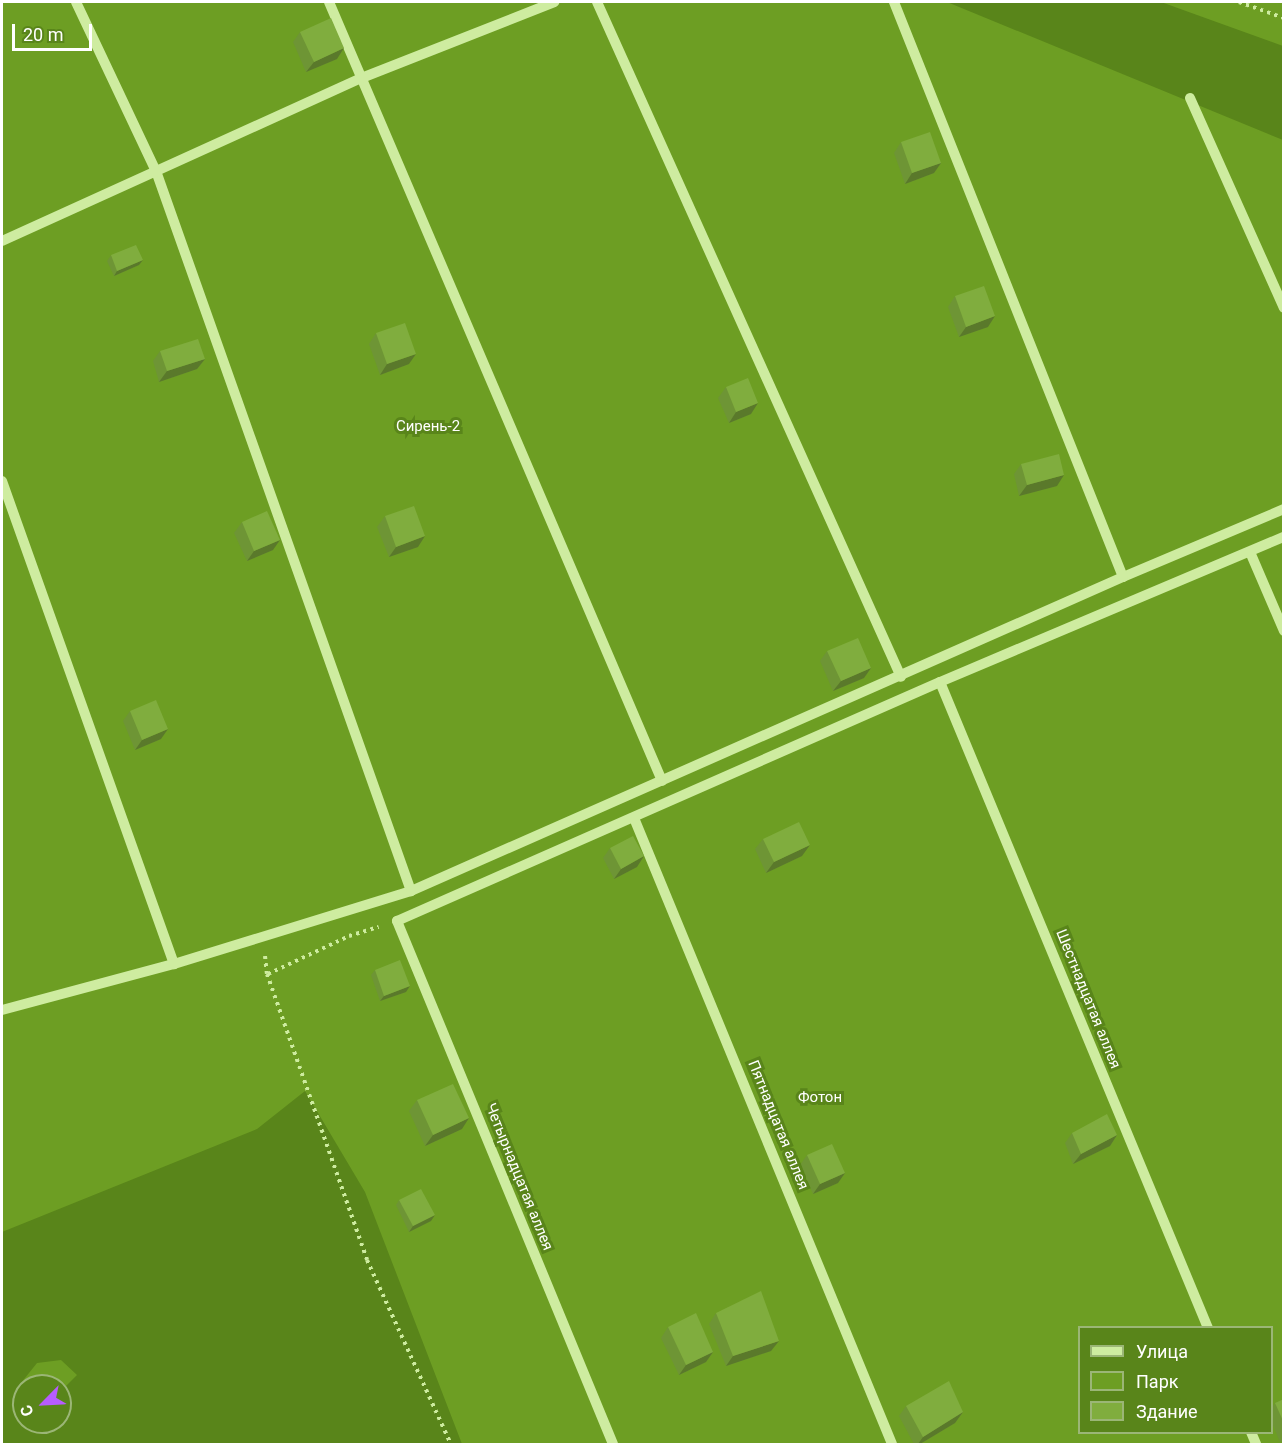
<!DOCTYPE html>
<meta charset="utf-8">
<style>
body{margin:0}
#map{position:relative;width:1285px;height:1446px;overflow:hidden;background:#59851a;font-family:Roboto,sans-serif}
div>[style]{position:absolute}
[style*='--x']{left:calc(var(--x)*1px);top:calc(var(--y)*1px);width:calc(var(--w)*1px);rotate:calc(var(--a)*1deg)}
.green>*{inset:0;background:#6d9e23}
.path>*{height:4px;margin-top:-2px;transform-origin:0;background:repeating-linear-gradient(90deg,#ceeca0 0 3px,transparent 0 7.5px)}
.minor>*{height:10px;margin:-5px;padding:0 5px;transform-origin:5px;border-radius:5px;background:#ceeca0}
.wall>*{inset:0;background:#6e9535}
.shaded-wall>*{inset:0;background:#5a792b}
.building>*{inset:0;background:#80ad3e}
span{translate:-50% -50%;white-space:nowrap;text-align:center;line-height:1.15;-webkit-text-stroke:6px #59851a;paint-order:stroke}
.park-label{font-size:15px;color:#fff}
.street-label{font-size:15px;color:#fff}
.frame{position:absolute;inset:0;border:3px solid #fff;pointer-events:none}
.legend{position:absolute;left:1078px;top:1326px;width:195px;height:108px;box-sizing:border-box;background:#59851a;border:2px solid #9bb676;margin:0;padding:8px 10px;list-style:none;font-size:18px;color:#fff}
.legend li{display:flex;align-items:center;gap:12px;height:30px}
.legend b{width:30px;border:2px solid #9bb676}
.north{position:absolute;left:12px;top:1374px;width:60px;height:60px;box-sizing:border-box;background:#59851a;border:2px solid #9bb676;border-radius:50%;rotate:246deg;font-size:16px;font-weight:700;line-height:24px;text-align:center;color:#fff}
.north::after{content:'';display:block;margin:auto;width:21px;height:27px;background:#b75cfe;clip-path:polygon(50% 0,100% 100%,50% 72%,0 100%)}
.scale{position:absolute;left:12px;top:24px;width:80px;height:27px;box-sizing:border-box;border:3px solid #fff;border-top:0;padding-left:8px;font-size:18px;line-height:21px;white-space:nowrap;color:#fff;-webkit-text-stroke:4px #59851a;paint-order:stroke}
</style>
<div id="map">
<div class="green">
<i style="clip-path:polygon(evenodd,2px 2px,947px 2px,1283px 140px,1283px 1444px,462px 1444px,365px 1192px,305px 1091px,257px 1129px,2px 1232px,2px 2px,1080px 1328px,1272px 1328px,1272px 1432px,1080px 1432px,1080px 1328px)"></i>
<i style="clip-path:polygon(1161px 2px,1283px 2px,1283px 46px)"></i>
<i style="clip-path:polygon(61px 1360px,77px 1375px,60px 1392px,60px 1386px,24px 1386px,24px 1391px,21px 1383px,37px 1363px)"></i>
</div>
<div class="path">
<i style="--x:1239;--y:2;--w:48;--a:19.6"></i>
<i style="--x:265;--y:956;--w:18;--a:84"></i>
<i style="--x:267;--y:974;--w:303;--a:70.7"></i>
<i style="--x:367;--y:1260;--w:202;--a:65.5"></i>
<i style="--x:268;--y:974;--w:89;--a:-25.1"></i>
<i style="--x:349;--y:936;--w:31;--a:-17"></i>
</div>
<div class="minor">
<i style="--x:76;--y:2;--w:187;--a:64.7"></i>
<i style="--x:156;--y:171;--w:764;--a:70.5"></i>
<i style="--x:329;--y:2;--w:847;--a:66.85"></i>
<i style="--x:597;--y:2;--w:740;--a:65.75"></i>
<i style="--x:1190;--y:98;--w:230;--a:65.9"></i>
<i style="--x:2;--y:241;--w:392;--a:-24.4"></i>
<i style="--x:359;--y:79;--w:210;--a:-21.5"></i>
<i style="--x:2;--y:481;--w:513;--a:70.4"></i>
<i style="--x:1250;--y:552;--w:86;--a:66.7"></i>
<i style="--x:1123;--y:577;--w:175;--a:-22.9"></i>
<i style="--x:940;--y:682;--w:699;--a:67.47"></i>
<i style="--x:634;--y:818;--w:677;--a:67.6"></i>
<i style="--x:2;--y:1010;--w:178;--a:-15"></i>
<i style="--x:174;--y:964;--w:248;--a:-17.1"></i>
<i style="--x:411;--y:891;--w:778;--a:-23.8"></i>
<i style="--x:1123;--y:577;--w:619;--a:-111.72"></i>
<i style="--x:1251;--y:1432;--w:13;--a:67"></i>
<i style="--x:613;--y:1444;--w:566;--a:-112.44"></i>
<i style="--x:397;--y:921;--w:593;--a:-23.76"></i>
<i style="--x:940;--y:682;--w:373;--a:-22.9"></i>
</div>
<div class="wall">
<i style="clip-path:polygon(300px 32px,337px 59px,306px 72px,293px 42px)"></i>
<i style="clip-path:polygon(901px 142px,941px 163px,934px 173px,905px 184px,894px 153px)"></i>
<i style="clip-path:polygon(111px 255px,139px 265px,114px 276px,107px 261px)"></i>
<i style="clip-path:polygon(955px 296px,988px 327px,959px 337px,948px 307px)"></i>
<i style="clip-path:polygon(376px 333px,409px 364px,380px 375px,369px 344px)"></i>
<i style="clip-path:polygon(160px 351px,205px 359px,197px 369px,159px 382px,153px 361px)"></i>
<i style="clip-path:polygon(726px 387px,751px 414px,729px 423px,718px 398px)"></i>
<i style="clip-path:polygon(1021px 464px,1057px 486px,1019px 496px,1014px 474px)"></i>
<i style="clip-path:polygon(385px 516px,418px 547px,389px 557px,377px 527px)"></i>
<i style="clip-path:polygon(242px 522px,273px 550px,247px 561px,234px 533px)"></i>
<i style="clip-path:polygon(827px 651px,871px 668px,864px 678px,833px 691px,820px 661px)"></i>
<i style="clip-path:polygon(130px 711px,161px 739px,135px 750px,123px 721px)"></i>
<i style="clip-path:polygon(763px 839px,802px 856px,766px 873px,755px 849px)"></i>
<i style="clip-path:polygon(610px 848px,637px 867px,614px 879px,603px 858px)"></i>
<i style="clip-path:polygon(375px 970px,406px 992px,380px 1001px,371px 975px)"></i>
<i style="clip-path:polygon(417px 1100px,462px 1129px,425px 1146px,409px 1111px)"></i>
<i style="clip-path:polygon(1072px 1133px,1117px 1135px,1110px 1146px,1073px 1164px,1065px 1143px)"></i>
<i style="clip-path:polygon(807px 1155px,845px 1173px,838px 1183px,813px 1194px,800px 1165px)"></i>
<i style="clip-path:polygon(399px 1200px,431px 1221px,409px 1232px,396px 1205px)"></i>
<i style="clip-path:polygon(716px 1313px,771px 1351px,726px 1366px,709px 1324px)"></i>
<i style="clip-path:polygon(668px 1327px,713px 1352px,706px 1362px,679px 1375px,661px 1338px)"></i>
<i style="clip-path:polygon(1284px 1399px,1284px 1441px,1280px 1442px,1272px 1423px,1272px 1408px,1275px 1403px)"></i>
<i style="clip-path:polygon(906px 1406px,963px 1412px,955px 1423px,920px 1444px,914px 1444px,899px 1416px)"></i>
</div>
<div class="shaded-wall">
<i style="clip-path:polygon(344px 48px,337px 59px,306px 72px,314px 62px)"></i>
<i style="clip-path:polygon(941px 163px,934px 173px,905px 184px,912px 173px)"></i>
<i style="clip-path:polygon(143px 260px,139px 265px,114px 276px,117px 271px)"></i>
<i style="clip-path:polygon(995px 316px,988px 327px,959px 337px,966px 327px)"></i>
<i style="clip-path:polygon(416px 354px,409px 364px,380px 375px,387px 364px)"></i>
<i style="clip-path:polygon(205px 359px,197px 369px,159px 382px,167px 371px)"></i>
<i style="clip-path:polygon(758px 403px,751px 414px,729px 423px,736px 412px)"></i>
<i style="clip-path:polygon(1064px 475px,1057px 486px,1019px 496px,1027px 485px)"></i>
<i style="clip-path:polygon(425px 536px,418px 547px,389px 557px,396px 547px)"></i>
<i style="clip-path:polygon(280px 540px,273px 550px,247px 561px,254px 551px)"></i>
<i style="clip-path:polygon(871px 668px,864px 678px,833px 691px,841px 681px)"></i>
<i style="clip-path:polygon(168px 729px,161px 739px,135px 750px,142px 740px)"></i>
<i style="clip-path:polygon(810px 845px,802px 856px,766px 873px,774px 862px)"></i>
<i style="clip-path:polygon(644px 856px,637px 867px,614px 879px,621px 869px)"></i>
<i style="clip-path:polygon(410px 986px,406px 992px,380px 1001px,384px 996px)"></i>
<i style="clip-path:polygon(469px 1118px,462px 1129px,425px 1146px,433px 1135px)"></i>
<i style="clip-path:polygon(1117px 1135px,1110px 1146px,1073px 1164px,1081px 1154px)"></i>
<i style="clip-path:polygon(845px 1173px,838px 1183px,813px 1194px,820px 1184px)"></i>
<i style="clip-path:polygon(435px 1215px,431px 1221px,409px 1232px,413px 1226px)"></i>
<i style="clip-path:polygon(779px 1341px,771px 1351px,726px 1366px,733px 1356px)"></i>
<i style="clip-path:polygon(713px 1352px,706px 1362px,679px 1375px,686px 1365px)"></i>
<i style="clip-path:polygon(963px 1412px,955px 1423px,920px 1444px,918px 1444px,923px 1437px)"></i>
</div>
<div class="building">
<i style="clip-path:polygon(331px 18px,344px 48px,314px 62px,300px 32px)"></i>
<i style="clip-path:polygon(930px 132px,941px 163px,912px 173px,901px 142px)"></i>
<i style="clip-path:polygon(136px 245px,143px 260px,117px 271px,111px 255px)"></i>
<i style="clip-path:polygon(984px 286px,995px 316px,966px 327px,955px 296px)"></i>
<i style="clip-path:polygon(405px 323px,416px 354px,387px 364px,376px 333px)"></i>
<i style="clip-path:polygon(198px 339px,205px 359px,167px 371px,160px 351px)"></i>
<i style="clip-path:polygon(748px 378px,758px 403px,736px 412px,726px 387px)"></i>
<i style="clip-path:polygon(1059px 454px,1064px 475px,1027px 485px,1021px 464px)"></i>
<i style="clip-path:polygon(414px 506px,425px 536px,396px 547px,385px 516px)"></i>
<i style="clip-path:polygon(267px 511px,280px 540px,254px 551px,242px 522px)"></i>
<i style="clip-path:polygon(858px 638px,871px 668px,841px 681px,827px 651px)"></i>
<i style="clip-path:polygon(156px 700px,168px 729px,142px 740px,130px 711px)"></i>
<i style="clip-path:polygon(799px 822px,810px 845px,774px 862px,763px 839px)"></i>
<i style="clip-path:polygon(633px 836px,644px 856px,621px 869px,610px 848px)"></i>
<i style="clip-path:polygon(400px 960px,410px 986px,384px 996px,375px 970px)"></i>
<i style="clip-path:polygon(453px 1084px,469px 1118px,433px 1135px,417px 1100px)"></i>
<i style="clip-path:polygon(1107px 1114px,1117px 1135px,1081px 1154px,1072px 1133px)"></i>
<i style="clip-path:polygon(832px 1144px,845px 1173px,820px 1184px,807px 1155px)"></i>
<i style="clip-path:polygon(421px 1189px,435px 1215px,413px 1226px,399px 1200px)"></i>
<i style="clip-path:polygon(761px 1291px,779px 1341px,733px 1356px,716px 1313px)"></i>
<i style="clip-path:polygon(696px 1313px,713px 1352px,686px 1365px,668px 1327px)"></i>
<i style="clip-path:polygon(949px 1381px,963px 1412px,923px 1437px,906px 1406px)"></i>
<i style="clip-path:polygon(1284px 1399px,1284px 1423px,1275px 1403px)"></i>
</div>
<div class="park-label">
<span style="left:428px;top:427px">Сирень-2</span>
<span style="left:820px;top:1098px">Фотон</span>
</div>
<div class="street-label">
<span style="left:1088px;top:999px;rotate:68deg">Шестнадцатая аллея</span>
<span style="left:778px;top:1125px;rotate:68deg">Пятнадцатая аллея</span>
<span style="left:519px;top:1177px;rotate:68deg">Четырнадцатая аллея</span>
</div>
<div class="frame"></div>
<ul class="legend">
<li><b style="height:8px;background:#ceeca0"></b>Улица</li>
<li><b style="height:16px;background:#6d9e23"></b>Парк</li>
<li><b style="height:16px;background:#80ad3e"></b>Здание</li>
</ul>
<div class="north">С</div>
<div class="scale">20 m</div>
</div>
